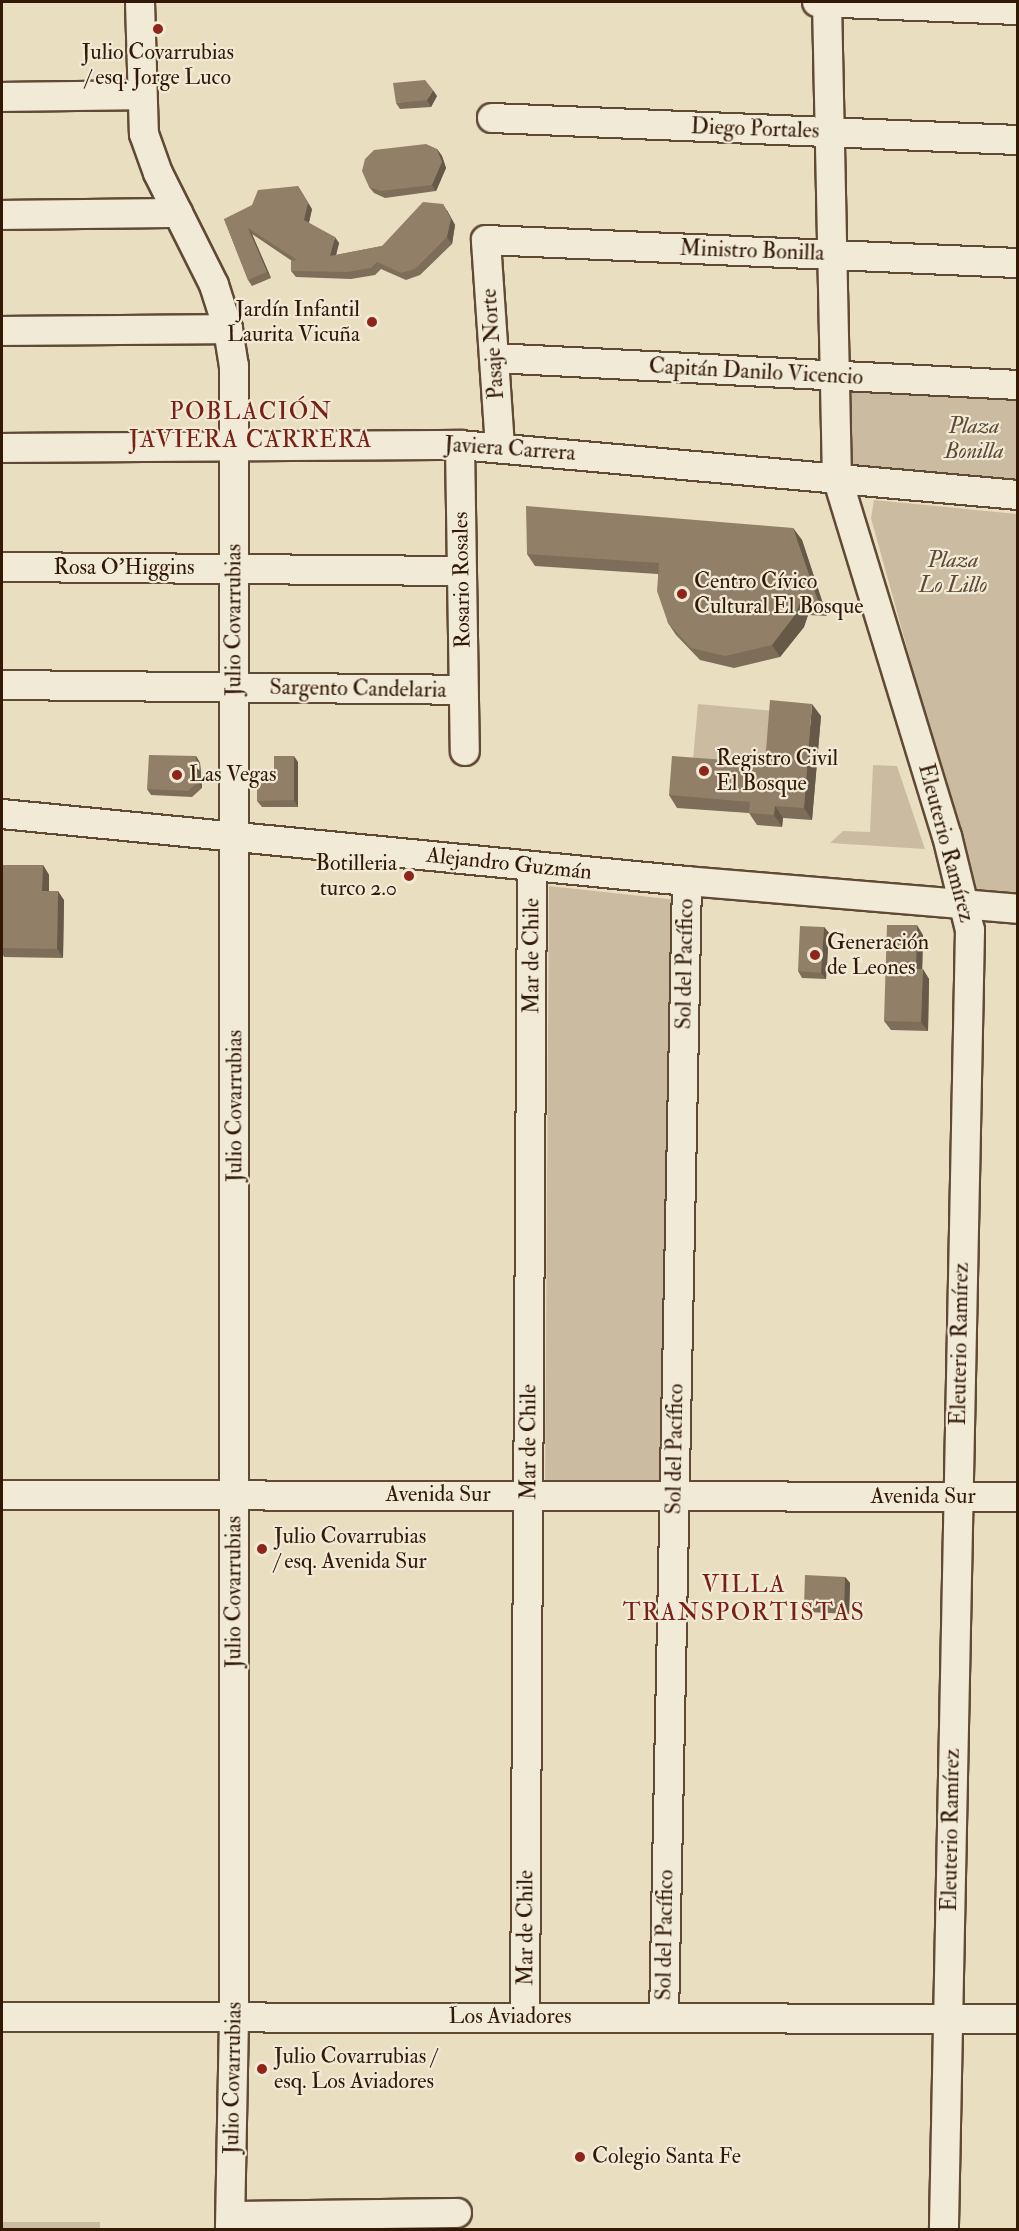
<!DOCTYPE html>
<meta charset="utf-8">
<style>
body{margin:0}
#map{position:relative;width:1019px;height:2231px;overflow:hidden;background:#eadec1;font-family:"IM FELL Double Pica",serif}
div>[style]{position:absolute}
[style*='--x']{left:calc(var(--x)*1px);top:calc(var(--y)*1px);width:calc(var(--w)*1px);rotate:calc(var(--a)*1deg)}
.green>*{inset:0;background:#cbbca1}
.roads{filter:drop-shadow(2px 0 #604a34) drop-shadow(-2px 0 #604a34) drop-shadow(0 2px #604a34) drop-shadow(0 -2px #604a34)}
.minor>*{height:28px;margin:-14px;padding:0 14px;transform-origin:14px;border-radius:14px;background:#f1ead7}
.wall>*{inset:0;background:#7e6d59}
.shaded-wall>*{inset:0;background:#665948}
.building>*{inset:0;background:#927f67}
.dots>*{width:16px;height:16px;translate:-50% -50%;box-sizing:border-box;border:3px solid #f1ead7;border-radius:50%}
span{translate:-50% -50%;white-space:nowrap;text-align:center;line-height:1.15;-webkit-text-stroke:4.5px #f1ead7;paint-order:stroke}
.poi-label{font-size:22px;color:#321805}
.right{translate:-100% -50%;text-align:right}
.left{translate:0 -50%;text-align:left}
.street-label{font-size:22px;color:#321805}
.park-label{font-size:22px;color:#604934;font-style:italic}
.neighbourhood-label{font-size:24px;color:#7a1f14;letter-spacing:1.5px}
.frame{position:absolute;inset:0;border:3px solid #321805;pointer-events:none}
</style>
<div id="map">
<div class="green">
<i style="clip-path:polygon(847px 388px,1017px 397px,1017px 486px,850px 466px)"></i>
<i style="clip-path:polygon(874px 500px,1017px 514px,1017px 899px,975px 894px,871px 518px)"></i>
<i style="clip-path:polygon(698px 704px,775px 711px,770px 767px,693px 759px)"></i>
<i style="clip-path:polygon(873px 765px,897px 766px,925px 849px,830px 843px,843px 831px,870px 832px)"></i>
<i style="clip-path:polygon(549px 886px,678px 900px,667px 1491px,545px 1491px)"></i>
<i style="clip-path:polygon(2px 2222px,100px 2222px,100px 2229px,2px 2229px)"></i>
</div>
<div class="roads">
<div class="minor">
<i style="--x:140;--y:2;--w:132;--a:88.3"></i>
<i style="--x:144;--y:134;--w:41;--a:70.3"></i>
<i style="--x:158;--y:173;--w:125;--a:63.4"></i>
<i style="--x:214;--y:285;--w:46;--a:72.3"></i>
<i style="--x:228;--y:329;--w:37;--a:81"></i>
<i style="--x:234;--y:366;--w:1652;--a:90"></i>
<i style="--x:234;--y:2018;--w:212;--a:91.1"></i>
<i style="--x:817;--y:2;--w:201;--a:2.3"></i>
<i style="--x:827;--y:2;--w:475;--a:88.8"></i>
<i style="--x:837;--y:477;--w:375;--a:73"></i>
<i style="--x:947;--y:836;--w:97;--a:76.3"></i>
<i style="--x:970;--y:930;--w:1300;--a:91.15"></i>
<i style="--x:2;--y:97;--w:138;--a:-0.8"></i>
<i style="--x:492;--y:118;--w:526;--a:2.4"></i>
<i style="--x:2;--y:215;--w:176;--a:-0.7"></i>
<i style="--x:2;--y:331;--w:226;--a:-0.5"></i>
<i style="--x:494;--y:358;--w:525;--a:2.95"></i>
<i style="--x:460;--y:445;--w:306;--a:89.1"></i>
<i style="--x:500;--y:447;--w:207;--a:-93.9"></i>
<i style="--x:486;--y:240;--w:532;--a:2.48"></i>
<i style="--x:2;--y:448;--w:458;--a:-0.4"></i>
<i style="--x:460;--y:445;--w:560;--a:5.12"></i>
<i style="--x:2;--y:567;--w:460;--a:0.5"></i>
<i style="--x:2;--y:685;--w:461;--a:0.6"></i>
<i style="--x:2;--y:814;--w:688;--a:5.59"></i>
<i style="--x:687;--y:881;--w:332;--a:4.8"></i>
<i style="--x:2;--y:1495;--w:1016;--a:0.11"></i>
<i style="--x:2;--y:2017;--w:1016;--a:0.11"></i>
<i style="--x:525;--y:2017;--w:1151;--a:-89.65"></i>
<i style="--x:664;--y:2017;--w:1136;--a:-88.84"></i>
<i style="--x:231;--y:2216;--w:226;--a:-0.8"></i>
</div>
</div>
<div class="wall">
<i style="clip-path:polygon(437px 96px,431px 107px,400px 109px,396px 103px)"></i>
<i style="clip-path:polygon(437px 149px,442px 156px,446px 168px,436px 191px,385px 198px,374px 193px,369px 187px)"></i>
<i style="clip-path:polygon(312px 209px,309px 223px,339px 243px,336px 255px,382px 246px,447px 210px,455px 225px,452px 244px,420px 275px,406px 280px,381px 269px,375px 275px,351px 279px,296px 277px,291px 271px,292px 261px,252px 234px,271px 278px,252px 286px,248px 280px,224px 219px)"></i>
<i style="clip-path:polygon(793px 528px,802px 540px,827px 616px,808px 615px,804px 627px,780px 657px,734px 668px,700px 660px,676px 635px,668px 623px,658px 574px,535px 566px,527px 554px)"></i>
<i style="clip-path:polygon(821px 716px,812px 820px,783px 818px,782px 827px,757px 825px,749px 813px,677px 808px,669px 795px,765px 763px)"></i>
<i style="clip-path:polygon(196px 756px,200px 763px,202px 788px,192px 797px,151px 795px,147px 789px)"></i>
<i style="clip-path:polygon(298px 762px,298px 807px,262px 807px,257px 801px,274px 772px)"></i>
<i style="clip-path:polygon(43px 865px,49px 875px,49px 891px,64px 900px,63px 958px,4px 957px,2px 953px,2px 948px)"></i>
<i style="clip-path:polygon(824px 927px,829px 933px,826px 979px,802px 978px,798px 971px)"></i>
<i style="clip-path:polygon(923px 935px,922px 969px,929px 979px,928px 1031px,891px 1030px,884px 1021px)"></i>
<i style="clip-path:polygon(845px 1577px,850px 1583px,849px 1614px,808px 1612px,804px 1606px)"></i>
</div>
<div class="shaded-wall">
<i style="clip-path:polygon(433px 90px,437px 96px,431px 107px,427px 100px)"></i>
<i style="clip-path:polygon(437px 149px,442px 156px,446px 168px,436px 191px,432px 185px)"></i>
<i style="clip-path:polygon(298px 186px,312px 209px,308px 226px,304px 220px)"></i>
<i style="clip-path:polygon(443px 204px,455px 225px,452px 244px,447px 237px)"></i>
<i style="clip-path:polygon(248px 228px,252px 234px,271px 278px,267px 272px)"></i>
<i style="clip-path:polygon(335px 237px,339px 243px,334px 263px,330px 256px)"></i>
<i style="clip-path:polygon(793px 528px,802px 540px,827px 616px,819px 604px)"></i>
<i style="clip-path:polygon(800px 603px,808px 615px,804px 627px,780px 657px,772px 645px)"></i>
<i style="clip-path:polygon(812px 704px,821px 716px,812px 820px,804px 808px)"></i>
<i style="clip-path:polygon(196px 756px,200px 763px,202px 788px,198px 782px)"></i>
<i style="clip-path:polygon(294px 756px,298px 762px,298px 807px,294px 800px)"></i>
<i style="clip-path:polygon(775px 806px,783px 818px,782px 827px,774px 815px)"></i>
<i style="clip-path:polygon(43px 865px,49px 875px,49px 900px,42px 891px)"></i>
<i style="clip-path:polygon(58px 891px,64px 900px,63px 958px,57px 949px)"></i>
<i style="clip-path:polygon(917px 925px,923px 935px,922px 978px,916px 969px)"></i>
<i style="clip-path:polygon(824px 927px,829px 933px,826px 979px,821px 973px)"></i>
<i style="clip-path:polygon(923px 969px,929px 979px,928px 1031px,921px 1022px)"></i>
<i style="clip-path:polygon(845px 1577px,850px 1583px,849px 1614px,844px 1608px)"></i>
</div>
<div class="building">
<i style="clip-path:polygon(425px 80px,433px 90px,427px 100px,396px 103px,393px 83px)"></i>
<i style="clip-path:polygon(426px 144px,437px 149px,442px 162px,432px 185px,381px 191px,369px 187px,362px 171px,365px 159px,374px 150px)"></i>
<i style="clip-path:polygon(298px 186px,308px 203px,304px 220px,335px 237px,330px 256px,382px 246px,423px 202px,443px 204px,451px 219px,447px 237px,415px 269px,401px 273px,377px 262px,371px 268px,347px 272px,291px 271px,291px 261px,297px 260px,248px 228px,267px 272px,248px 280px,224px 219px,252px 205px,258px 190px)"></i>
<i style="clip-path:polygon(526px 506px,793px 528px,819px 604px,800px 603px,795px 615px,772px 645px,725px 656px,691px 648px,668px 623px,657px 591px,659px 563px,527px 554px)"></i>
<i style="clip-path:polygon(770px 700px,812px 704px,804px 808px,775px 806px,774px 815px,749px 813px,750px 802px,669px 795px,672px 756px,765px 763px)"></i>
<i style="clip-path:polygon(149px 755px,196px 756px,198px 782px,188px 791px,147px 789px)"></i>
<i style="clip-path:polygon(274px 756px,294px 756px,294px 800px,257px 801px,257px 772px,274px 772px)"></i>
<i style="clip-path:polygon(2px 865px,43px 865px,42px 891px,58px 891px,57px 949px,2px 948px)"></i>
<i style="clip-path:polygon(887px 925px,917px 925px,916px 969px,923px 969px,921px 1022px,884px 1021px)"></i>
<i style="clip-path:polygon(800px 926px,824px 927px,821px 973px,798px 971px)"></i>
<i style="clip-path:polygon(805px 1575px,845px 1577px,844px 1608px,804px 1606px)"></i>
</div>
<div class="dots">
<i style="left:158px;top:29px;background:#8f2418"></i>
<i style="left:372px;top:322px;background:#8f2418"></i>
<i style="left:682px;top:594px;background:#8f2418"></i>
<i style="left:704px;top:771px;background:#8f2418"></i>
<i style="left:177px;top:775px;background:#8f2418"></i>
<i style="left:409px;top:876px;background:#8f2418"></i>
<i style="left:815px;top:955px;background:#8f2418"></i>
<i style="left:262px;top:1549px;background:#8f2418"></i>
<i style="left:262px;top:2069px;background:#8f2418"></i>
<i style="left:580px;top:2157px;background:#8f2418"></i>
</div>
<div class="poi-label">
<span style="left:158px;top:65px">Julio Covarrubias<br>/ esq. Jorge Luco</span>
<span class="right" style="left:360px;top:322px">Jardín Infantil<br>Laurita Vicuña</span>
<span class="left" style="left:694px;top:594px">Centro Cívico<br>Cultural El Bosque</span>
<span class="left" style="left:716px;top:771px">Registro Civil<br>El Bosque</span>
<span class="left" style="left:189px;top:775px">Las Vegas</span>
<span class="right" style="left:397px;top:876px">Botilleria<br>turco 2.0</span>
<span class="left" style="left:827px;top:955px">Generación<br>de Leones</span>
<span class="left" style="left:274px;top:1549px">Julio Covarrubias<br>/ esq. Avenida Sur</span>
<span class="left" style="left:274px;top:2069px">Julio Covarrubias /<br>esq. Los Aviadores</span>
<span class="left" style="left:592px;top:2157px">Colegio Santa Fe</span>
</div>
<div class="street-label">
<span style="left:755px;top:129px;rotate:2deg">Diego Portales</span>
<span style="left:752px;top:251px;rotate:2deg">Ministro Bonilla</span>
<span style="left:493px;top:344px;rotate:-94deg">Pasaje Norte</span>
<span style="left:756px;top:372px;rotate:3deg">Capitán Danilo Vicencio</span>
<span style="left:510px;top:449px;rotate:4deg">Javiera Carrera</span>
<span style="left:124px;top:568px">Rosa O'Higgins</span>
<span style="left:462px;top:580px;rotate:-91deg">Rosario Rosales</span>
<span style="left:234px;top:620px;rotate:-90deg">Julio Covarrubias</span>
<span style="left:358px;top:689px;rotate:1deg">Sargento Candelaria</span>
<span style="left:946px;top:843px;rotate:75deg">Eleuterio Ramírez</span>
<span style="left:509px;top:864px;rotate:6deg">Alejandro Guzmán</span>
<span style="left:532px;top:956px;rotate:-90deg">Mar de Chile</span>
<span style="left:685px;top:964px;rotate:-89deg">Sol del Pacífico</span>
<span style="left:235px;top:1106px;rotate:-90deg">Julio Covarrubias</span>
<span style="left:960px;top:1344px;rotate:-89deg">Eleuterio Ramírez</span>
<span style="left:529px;top:1442px;rotate:-90deg">Mar de Chile</span>
<span style="left:675px;top:1449px;rotate:-89deg">Sol del Pacífico</span>
<span style="left:438px;top:1495px">Avenida Sur</span>
<span style="left:923px;top:1497px">Avenida Sur</span>
<span style="left:234px;top:1592px;rotate:-90deg">Julio Covarrubias</span>
<span style="left:951px;top:1830px;rotate:-89deg">Eleuterio Ramírez</span>
<span style="left:526px;top:1928px;rotate:-90deg">Mar de Chile</span>
<span style="left:665px;top:1935px;rotate:-89deg">Sol del Pacífico</span>
<span style="left:510px;top:2017px">Los Aviadores</span>
<span style="left:233px;top:2078px;rotate:-89deg">Julio Covarrubias</span>
</div>
<div class="park-label">
<span style="left:974px;top:439px">Plaza<br>Bonilla</span>
<span style="left:953px;top:573px">Plaza<br>Lo Lillo</span>
</div>
<div class="neighbourhood-label">
<span style="left:251px;top:426px">POBLACIÓN<br>JAVIERA CARRERA</span>
<span style="left:744px;top:1599px">VILLA<br>TRANSPORTISTAS</span>
</div>
<div class="frame"></div>
</div>
